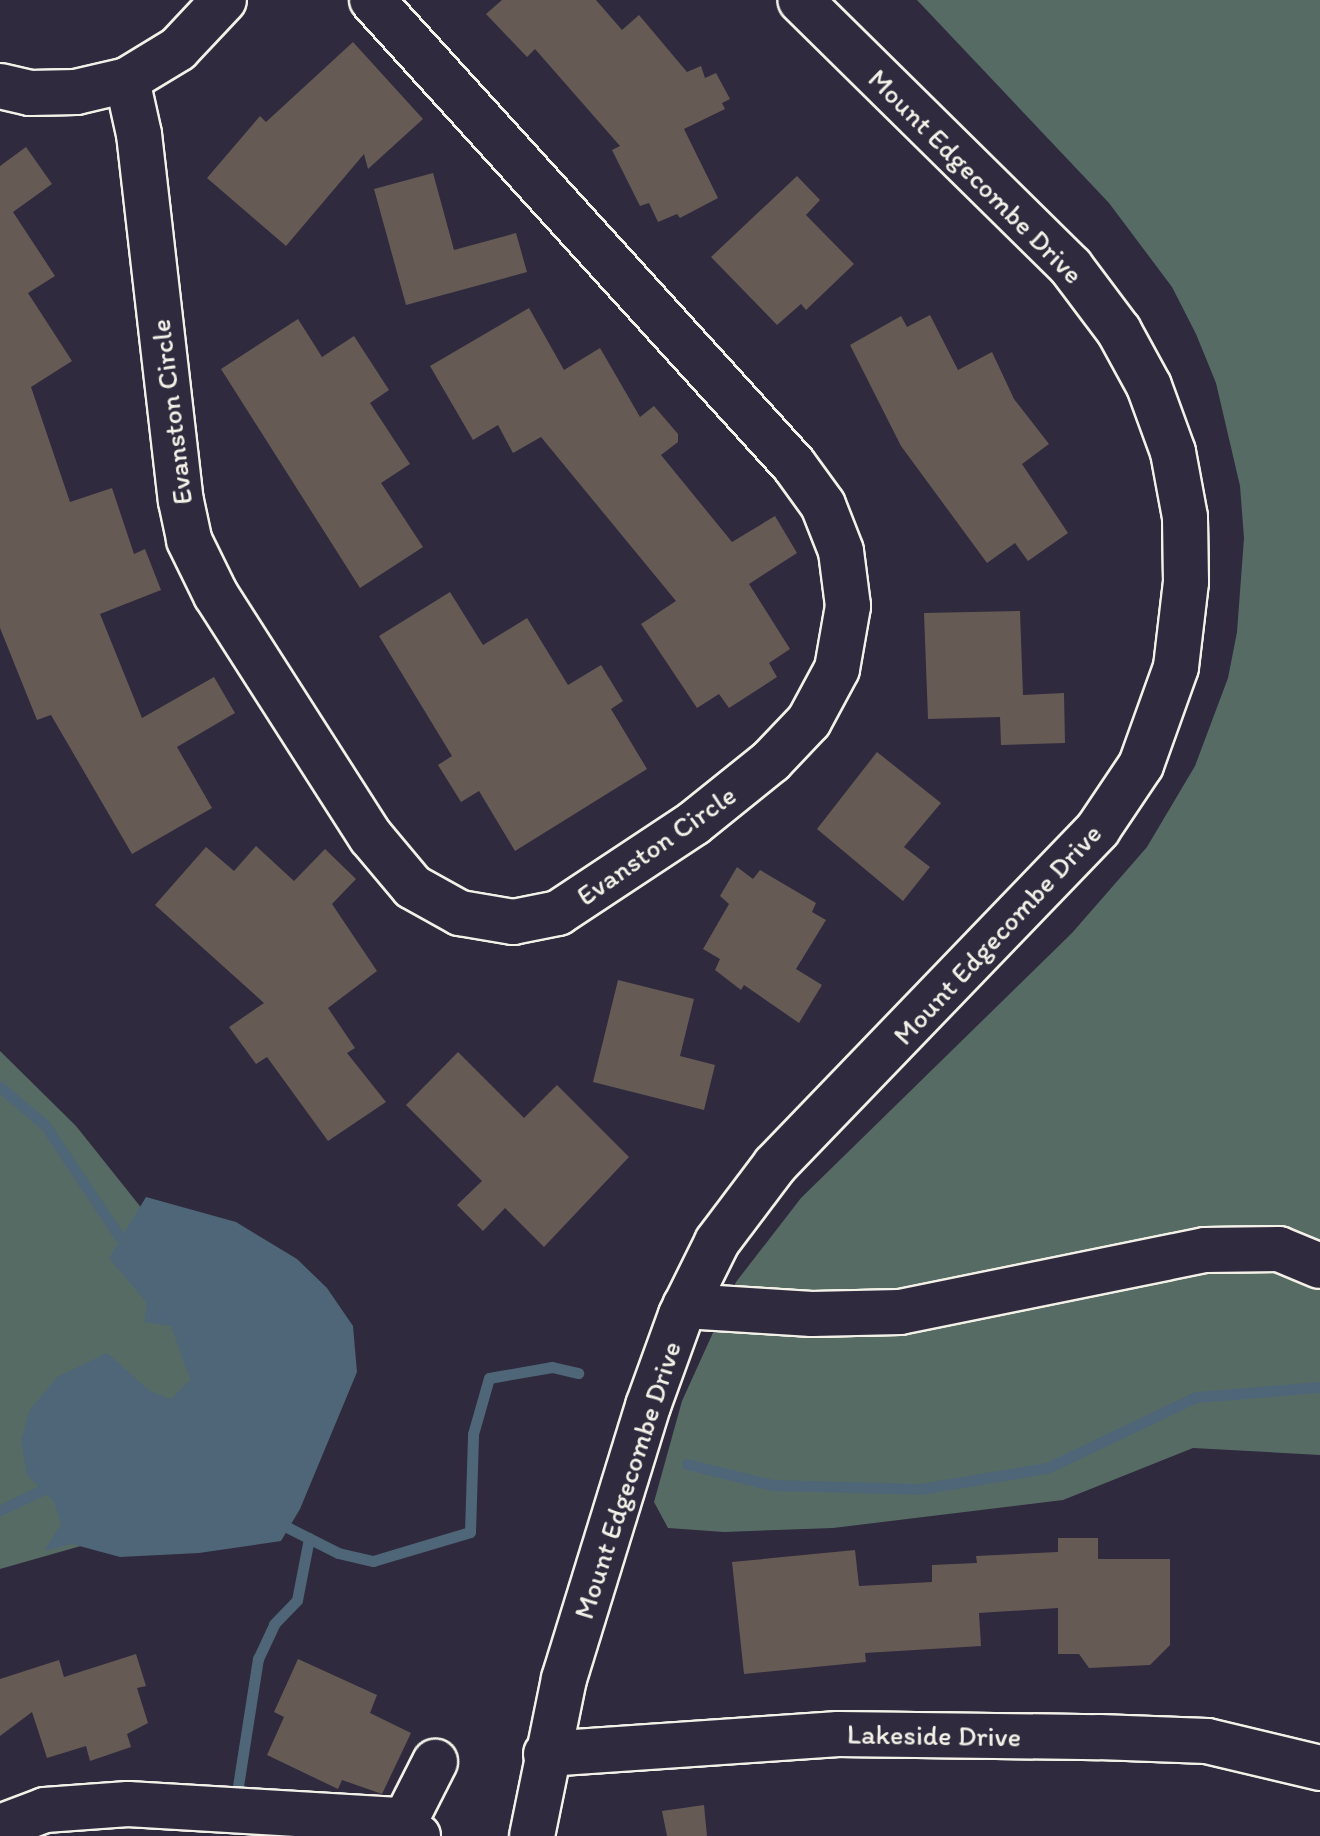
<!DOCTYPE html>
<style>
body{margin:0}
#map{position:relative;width:1320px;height:1836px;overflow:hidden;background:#2f2a3d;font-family:Itim,sans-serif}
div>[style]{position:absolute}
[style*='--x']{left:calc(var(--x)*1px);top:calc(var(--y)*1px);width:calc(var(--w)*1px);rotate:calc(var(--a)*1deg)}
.green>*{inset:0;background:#576b65}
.water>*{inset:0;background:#4e6677}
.stream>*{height:11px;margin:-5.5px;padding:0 5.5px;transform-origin:5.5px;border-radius:5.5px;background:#4e6677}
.building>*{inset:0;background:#665a55}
.roads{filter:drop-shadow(2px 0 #f4f1e8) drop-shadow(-2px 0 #f4f1e8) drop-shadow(0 2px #f4f1e8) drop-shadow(0 -2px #f4f1e8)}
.minor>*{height:44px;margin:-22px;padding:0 22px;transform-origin:22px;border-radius:22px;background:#2f2a3d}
span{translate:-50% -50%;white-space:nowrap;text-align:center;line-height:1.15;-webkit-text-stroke:7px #2f2a3d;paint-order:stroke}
.street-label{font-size:28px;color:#f4f1e8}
</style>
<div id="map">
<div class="green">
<i style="clip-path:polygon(917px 0,1320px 0,1320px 1455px,1193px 1448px,1063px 1500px,833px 1528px,724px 1532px,668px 1528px,654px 1502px,682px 1401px,736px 1282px,801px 1198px,1072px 933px,1147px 847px,1195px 766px,1228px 678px,1237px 632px,1244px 538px,1240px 486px,1216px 383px,1196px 334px,1172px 287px,1109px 203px)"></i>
<i style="clip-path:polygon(0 1051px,76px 1126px,167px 1240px,263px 1337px,123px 1534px,0 1569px)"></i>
</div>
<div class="water">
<i style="clip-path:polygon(146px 1197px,236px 1222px,297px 1259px,327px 1288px,353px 1326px,357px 1372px,300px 1509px,281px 1541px,199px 1553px,120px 1557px,72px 1544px,44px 1551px,61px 1524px,54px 1502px,27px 1475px,21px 1441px,29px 1411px,57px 1377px,107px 1353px,150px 1391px,171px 1399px,190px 1380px,171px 1326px,144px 1322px,147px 1303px,109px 1258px)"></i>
</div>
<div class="stream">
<i style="--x:0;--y:1087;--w:59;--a:40.2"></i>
<i style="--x:45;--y:1125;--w:133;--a:56.3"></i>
<i style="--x:687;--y:1464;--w:88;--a:13.9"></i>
<i style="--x:772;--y:1485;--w:148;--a:1.5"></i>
<i style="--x:920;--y:1489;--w:129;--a:-9.4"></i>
<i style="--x:1047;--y:1468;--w:165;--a:-25.5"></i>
<i style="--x:1196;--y:1397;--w:124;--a:-4.6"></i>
<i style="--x:0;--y:1510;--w:59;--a:-25.3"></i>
<i style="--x:277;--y:1522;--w:68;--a:26.9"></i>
<i style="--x:338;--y:1553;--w:36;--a:13"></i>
<i style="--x:373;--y:1561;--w:101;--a:-16.6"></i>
<i style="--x:470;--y:1532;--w:98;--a:-88.2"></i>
<i style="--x:473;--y:1434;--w:58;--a:-74.1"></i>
<i style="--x:489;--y:1378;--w:64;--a:-9.9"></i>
<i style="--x:552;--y:1367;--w:27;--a:13"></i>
<i style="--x:238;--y:1786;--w:129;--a:-81.1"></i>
<i style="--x:258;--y:1659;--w:38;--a:-65"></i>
<i style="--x:274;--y:1624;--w:33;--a:-46"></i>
<i style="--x:297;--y:1600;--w:63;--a:-79"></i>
</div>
<div class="building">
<i style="clip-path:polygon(502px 0,596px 0,622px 30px,639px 15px,687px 72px,701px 66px,705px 78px,716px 73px,730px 99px,722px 103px,725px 109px,684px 129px,718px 198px,680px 218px,677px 214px,658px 222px,649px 203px,640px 206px,612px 150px,620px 146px,535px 49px,527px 57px,486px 14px)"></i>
<i style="clip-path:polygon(353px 42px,423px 119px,368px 169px,364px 154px,286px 246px,207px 178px,260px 116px,266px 122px)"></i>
<i style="clip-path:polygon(26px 147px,52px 184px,13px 212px,55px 276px,28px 293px,72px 361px,31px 387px,70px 502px,112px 488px,134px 554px,145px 549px,161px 590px,100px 614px,142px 718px,214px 677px,235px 713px,177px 747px,212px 808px,132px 854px,51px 715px,37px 720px,0 628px,0 166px)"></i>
<i style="clip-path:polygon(433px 173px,454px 250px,516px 233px,527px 272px,406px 305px,374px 189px)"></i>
<i style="clip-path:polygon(797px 176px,820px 200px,806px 215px,854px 264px,806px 310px,801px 304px,777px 325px,711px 257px)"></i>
<i style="clip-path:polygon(529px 308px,564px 370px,600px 348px,640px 417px,654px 406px,678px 434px,678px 442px,661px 455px,732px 542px,775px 516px,797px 553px,749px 584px,790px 649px,769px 663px,777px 677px,729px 708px,719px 694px,697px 708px,641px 624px,676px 601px,541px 437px,513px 453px,498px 425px,473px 440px,430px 366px)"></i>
<i style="clip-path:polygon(930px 315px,958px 370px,992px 352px,1014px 399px,1049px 444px,1022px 464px,1068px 533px,1028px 561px,1015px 543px,987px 563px,901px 446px,850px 345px,901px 316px,907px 327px)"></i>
<i style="clip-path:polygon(298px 319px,322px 357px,354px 336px,389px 390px,370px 403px,410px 464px,381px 483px,423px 547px,360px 588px,221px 369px)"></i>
<i style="clip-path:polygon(450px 592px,483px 645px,527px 618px,568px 685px,601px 665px,623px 701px,611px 709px,647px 769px,515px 851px,479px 791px,461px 802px,438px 765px,452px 756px,379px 636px)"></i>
<i style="clip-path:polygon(1020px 611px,1023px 695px,1064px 693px,1065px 743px,1001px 745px,1000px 717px,928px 719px,924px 613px)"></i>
<i style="clip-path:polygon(877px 752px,941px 803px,904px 847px,930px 867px,903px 901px,817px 829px)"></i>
<i style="clip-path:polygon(256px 846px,294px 881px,325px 849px,356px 879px,332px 904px,377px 971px,328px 1008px,355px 1048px,347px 1053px,386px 1102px,328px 1141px,267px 1057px,256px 1064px,229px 1027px,264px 1003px,155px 905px,206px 847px,234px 871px)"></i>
<i style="clip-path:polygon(737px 867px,753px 879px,760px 870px,816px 903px,812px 912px,826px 920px,796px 969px,822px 985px,799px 1023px,744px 985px,741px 990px,715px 970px,720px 959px,703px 949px,729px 904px,720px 896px)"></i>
<i style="clip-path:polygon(618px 980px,694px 999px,680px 1056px,715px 1065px,704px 1110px,593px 1082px)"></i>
<i style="clip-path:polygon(458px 1052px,524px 1118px,557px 1085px,629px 1157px,544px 1247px,505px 1208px,483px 1231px,457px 1205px,482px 1181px,406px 1105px)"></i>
<i style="clip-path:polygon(1058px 1538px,1098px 1538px,1098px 1559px,1170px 1559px,1170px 1645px,1150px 1665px,1089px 1668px,1079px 1654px,1058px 1654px,1058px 1608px,979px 1613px,981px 1646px,865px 1653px,866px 1662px,744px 1674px,732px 1562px,855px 1550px,859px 1586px,932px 1582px,932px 1565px,977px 1563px,976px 1556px,1058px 1552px)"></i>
<i style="clip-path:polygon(136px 1654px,146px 1686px,137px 1688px,148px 1723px,127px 1734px,131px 1747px,90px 1761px,86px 1746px,47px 1758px,32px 1712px,0 1736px,0 1679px,59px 1660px,64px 1677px)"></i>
<i style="clip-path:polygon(298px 1659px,377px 1695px,370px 1713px,411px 1733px,382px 1794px,342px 1780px,338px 1789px,267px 1755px,284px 1717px,274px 1712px)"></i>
<i style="clip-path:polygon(704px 1805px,707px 1836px,667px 1836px,662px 1811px)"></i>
</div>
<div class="roads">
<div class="minor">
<i style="--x:127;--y:80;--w:55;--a:77.5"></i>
<i style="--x:139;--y:134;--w:369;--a:83.5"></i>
<i style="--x:181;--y:501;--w:40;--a:78"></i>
<i style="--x:189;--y:540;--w:61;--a:63.9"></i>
<i style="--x:216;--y:595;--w:287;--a:57.4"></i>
<i style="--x:371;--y:837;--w:65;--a:50"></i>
<i style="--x:413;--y:887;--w:54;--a:29"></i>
<i style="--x:460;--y:913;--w:54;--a:9.6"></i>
<i style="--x:513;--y:922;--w:46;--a:-11.3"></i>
<i style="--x:558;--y:913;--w:163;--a:-33.5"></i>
<i style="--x:694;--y:823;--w:99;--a:-38.8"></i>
<i style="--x:771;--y:761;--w:55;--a:-46.5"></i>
<i style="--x:809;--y:721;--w:59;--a:-61.7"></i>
<i style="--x:837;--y:669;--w:64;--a:-80.1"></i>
<i style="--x:848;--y:606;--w:55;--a:-97.3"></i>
<i style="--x:841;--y:551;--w:49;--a:-111.4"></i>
<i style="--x:823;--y:505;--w:49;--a:-125.9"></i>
<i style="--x:794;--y:465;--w:628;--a:-132.22"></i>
<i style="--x:0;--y:86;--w:31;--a:13"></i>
<i style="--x:30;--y:93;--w:46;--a:-1.2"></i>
<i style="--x:76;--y:92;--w:52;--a:-13.2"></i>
<i style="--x:127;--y:80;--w:60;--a:-31.3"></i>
<i style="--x:178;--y:49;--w:67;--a:-46.8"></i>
<i style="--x:685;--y:1306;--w:127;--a:3.6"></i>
<i style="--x:812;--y:1314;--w:88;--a:-1.3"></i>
<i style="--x:900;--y:1312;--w:311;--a:-11.5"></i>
<i style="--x:1205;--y:1250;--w:74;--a:-0.8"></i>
<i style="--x:1279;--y:1249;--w:44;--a:22.5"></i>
<i style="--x:546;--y:1754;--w:293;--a:-3.9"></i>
<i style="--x:838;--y:1734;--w:261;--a:0.7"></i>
<i style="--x:1099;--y:1737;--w:108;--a:2.1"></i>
<i style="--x:1207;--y:1741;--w:116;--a:13.4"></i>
<i style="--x:403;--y:1825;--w:71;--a:-63.1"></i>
<i style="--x:0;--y:1827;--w:48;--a:-20.7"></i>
<i style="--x:45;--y:1810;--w:83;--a:-4.1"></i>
<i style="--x:128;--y:1804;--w:266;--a:3.4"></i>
<i style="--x:394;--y:1820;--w:29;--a:34"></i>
<i style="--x:532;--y:1836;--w:160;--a:-78.5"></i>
<i style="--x:564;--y:1679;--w:286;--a:-72.9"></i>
<i style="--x:648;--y:1406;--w:97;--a:-70.1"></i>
<i style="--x:681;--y:1315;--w:81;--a:-63.7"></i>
<i style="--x:717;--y:1242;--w:96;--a:-53"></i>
<i style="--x:775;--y:1165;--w:466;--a:-46.1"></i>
<i style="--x:1098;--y:829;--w:77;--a:-56.1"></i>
<i style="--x:1141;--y:765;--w:104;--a:-70.3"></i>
<i style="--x:1176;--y:667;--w:86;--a:-83.3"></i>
<i style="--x:1186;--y:582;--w:65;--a:-90.9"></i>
<i style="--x:1185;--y:517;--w:66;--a:-100.5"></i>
<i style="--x:1173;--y:452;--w:70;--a:-110"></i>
<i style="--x:1149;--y:386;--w:63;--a:-118.6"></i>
<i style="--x:1119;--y:331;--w:80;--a:-126.9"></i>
<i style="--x:1071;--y:267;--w:380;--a:-135.4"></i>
</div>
</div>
<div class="street-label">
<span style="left:976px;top:176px;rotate:45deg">Mount Edgecombe Drive</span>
<span style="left:171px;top:412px;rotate:-97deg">Evanston Circle</span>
<span style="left:656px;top:845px;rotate:-35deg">Evanston Circle</span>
<span style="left:997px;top:934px;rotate:-47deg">Mount Edgecombe Drive</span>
<span style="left:627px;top:1480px;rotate:-72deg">Mount Edgecombe Drive</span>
<span style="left:934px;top:1735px;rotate:1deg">Lakeside Drive</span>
</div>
</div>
